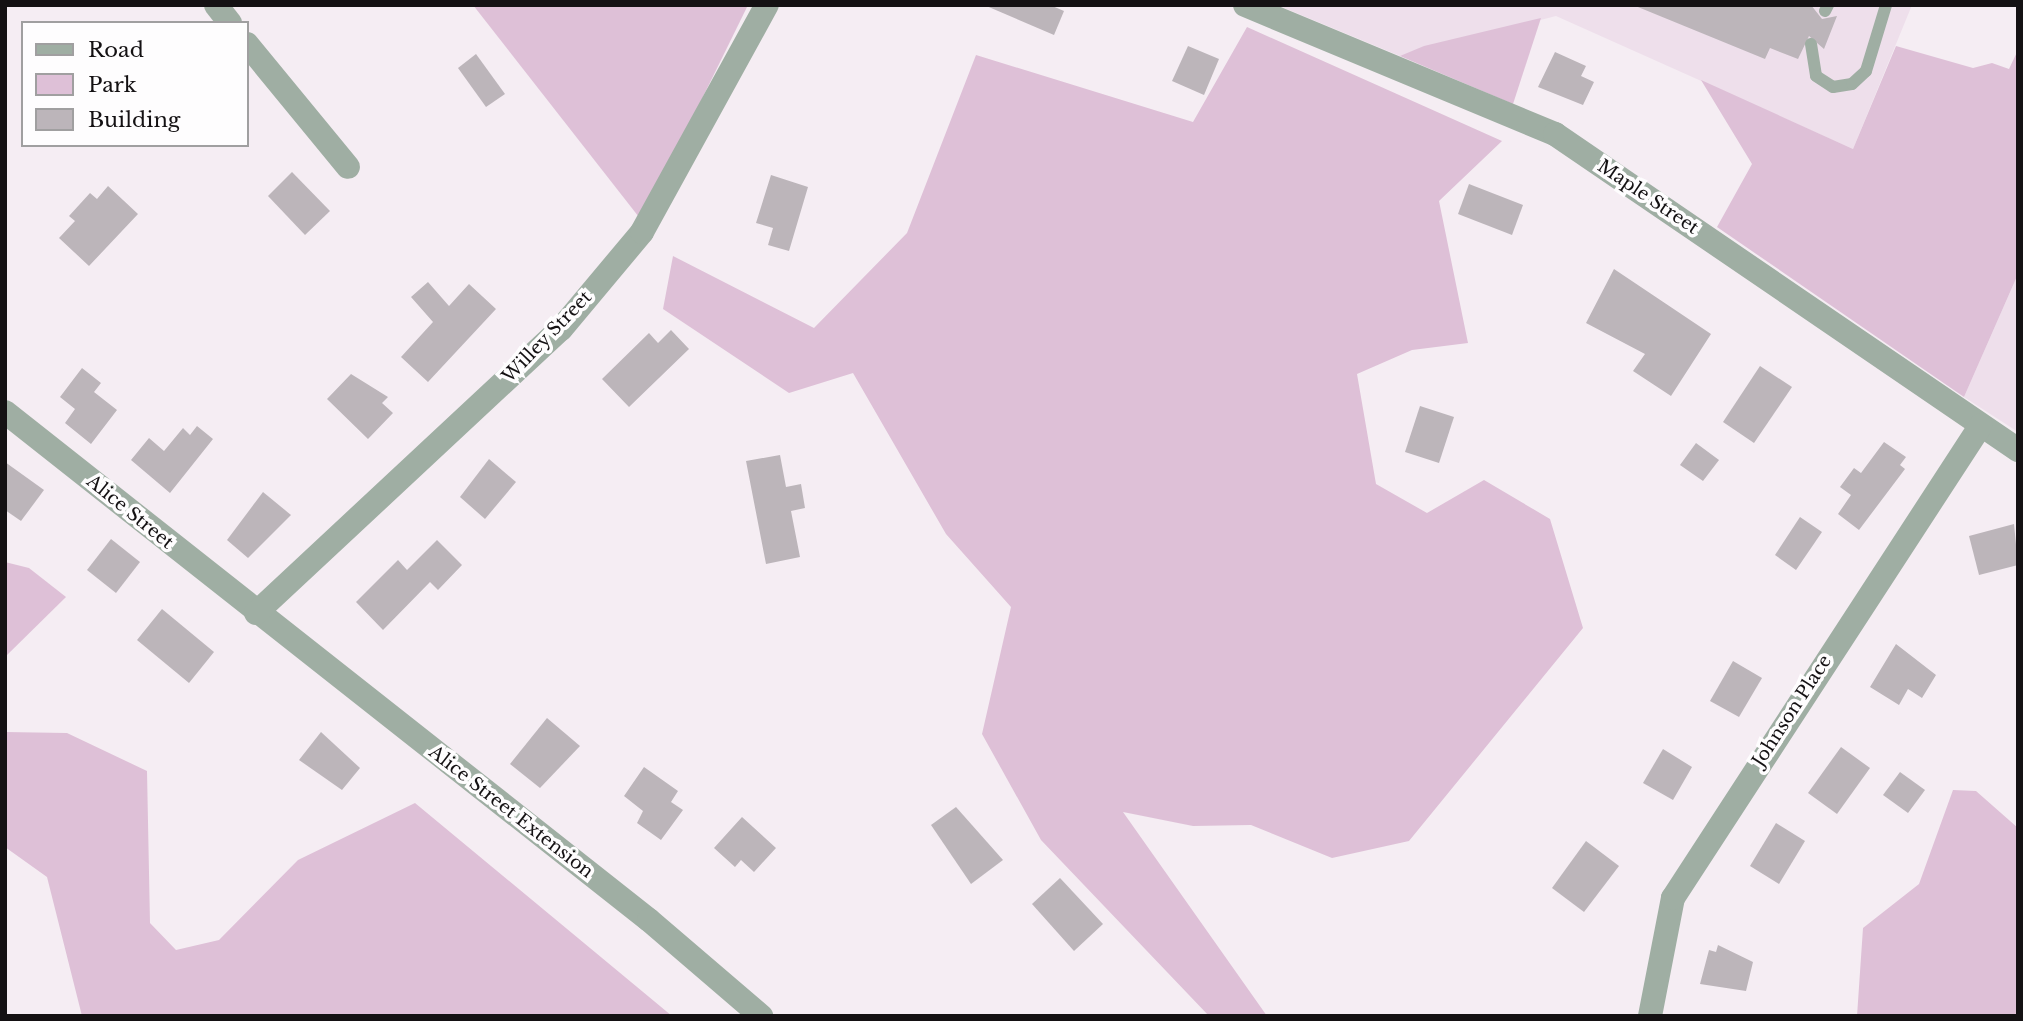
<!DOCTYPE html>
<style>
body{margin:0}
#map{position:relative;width:2023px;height:1021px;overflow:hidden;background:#f5edf3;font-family:"Libre Baskerville",serif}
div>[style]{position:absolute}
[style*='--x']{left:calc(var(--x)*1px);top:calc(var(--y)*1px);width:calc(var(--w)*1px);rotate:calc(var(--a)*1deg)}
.built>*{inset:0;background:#eedfeb}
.green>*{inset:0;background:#dec0d7}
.building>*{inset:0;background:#bcb5ba}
.lane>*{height:12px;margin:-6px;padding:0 6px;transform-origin:6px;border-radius:6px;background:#9faea3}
.street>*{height:24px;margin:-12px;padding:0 12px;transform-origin:12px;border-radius:12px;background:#9faea3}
span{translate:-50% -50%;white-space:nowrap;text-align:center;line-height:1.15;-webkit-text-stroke:7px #fefdfe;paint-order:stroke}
.street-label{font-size:18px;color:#141113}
.frame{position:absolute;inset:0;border:7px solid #141113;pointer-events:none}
.legend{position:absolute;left:21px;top:21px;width:228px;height:126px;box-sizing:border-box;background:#fefdfe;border:2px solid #a09fa0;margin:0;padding:9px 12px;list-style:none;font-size:21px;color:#141113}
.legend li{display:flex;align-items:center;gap:14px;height:35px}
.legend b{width:35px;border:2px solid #a09fa0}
</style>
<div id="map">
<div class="built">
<i style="clip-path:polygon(1277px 5px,1912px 5px,1853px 149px,1556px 16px,1400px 56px)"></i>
<i style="clip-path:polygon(2018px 274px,2018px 432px,1964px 397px)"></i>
</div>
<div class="green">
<i style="clip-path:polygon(473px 5px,748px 5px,642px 221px)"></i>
<i style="clip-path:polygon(1541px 18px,1513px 104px,1400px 56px,1424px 46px)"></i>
<i style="clip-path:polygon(1247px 27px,1502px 141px,1439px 201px,1468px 343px,1412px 350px,1357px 374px,1376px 484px,1427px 513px,1484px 480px,1550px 519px,1583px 628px,1409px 841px,1332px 858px,1251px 825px,1193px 826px,1123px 812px,1267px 1016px,1209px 1016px,1041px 840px,982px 734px,1011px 607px,946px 534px,853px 373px,789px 393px,663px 309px,673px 256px,814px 328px,907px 233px,976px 55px,1193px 122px)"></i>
<i style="clip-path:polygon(1896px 46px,1973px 68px,1992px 63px,2009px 69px,2018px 50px,2018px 274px,1964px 397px,1717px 227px,1752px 164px,1701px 80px,1853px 149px)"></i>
<i style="clip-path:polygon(5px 562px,29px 568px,66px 597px,5px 657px)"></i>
<i style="clip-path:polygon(5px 732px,67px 733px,147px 771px,150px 923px,176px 950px,219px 940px,298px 860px,415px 803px,672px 1016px,82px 1016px,47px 877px,5px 847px)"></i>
<i style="clip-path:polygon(1953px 790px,1976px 791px,2018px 828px,2018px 1016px,1857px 1016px,1863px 928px,1919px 884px)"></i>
</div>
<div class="building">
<i style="clip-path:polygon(984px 5px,1050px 5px,1064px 11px,1054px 35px)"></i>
<i style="clip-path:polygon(1633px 5px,1811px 5px,1822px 19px,1837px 16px,1824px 49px,1809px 36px,1798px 59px,1770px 48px,1765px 59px)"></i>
<i style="clip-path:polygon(1188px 46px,1219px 59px,1204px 95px,1172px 81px)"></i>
<i style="clip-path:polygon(1555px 52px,1586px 66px,1581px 76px,1594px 82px,1583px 105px,1538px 87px)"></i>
<i style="clip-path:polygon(476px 54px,505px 94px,486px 107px,458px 68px)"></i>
<i style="clip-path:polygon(292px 172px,330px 211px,305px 235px,268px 196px)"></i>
<i style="clip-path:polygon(771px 175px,808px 187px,789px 251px,768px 245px,773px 228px,756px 223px)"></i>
<i style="clip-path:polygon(1469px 184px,1523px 205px,1512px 235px,1458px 214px)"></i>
<i style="clip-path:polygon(108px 186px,138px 214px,89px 266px,59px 238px,75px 221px,69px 216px,90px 193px,97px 199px)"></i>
<i style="clip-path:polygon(1614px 269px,1711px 334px,1671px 396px,1633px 371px,1645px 354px,1586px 323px)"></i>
<i style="clip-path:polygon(428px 282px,449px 306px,469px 284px,496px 309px,428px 382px,401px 357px,433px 322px,411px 297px)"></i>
<i style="clip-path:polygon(671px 330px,689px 349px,629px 407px,602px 379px,649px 333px,658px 343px)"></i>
<i style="clip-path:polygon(1760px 366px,1792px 387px,1754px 443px,1723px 422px)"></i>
<i style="clip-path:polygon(82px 368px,101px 383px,94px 392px,117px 410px,91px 444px,65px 423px,75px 409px,60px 397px)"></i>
<i style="clip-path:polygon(351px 374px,388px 397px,382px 403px,393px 413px,368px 439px,327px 399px)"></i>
<i style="clip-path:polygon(1420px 406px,1454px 417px,1439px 463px,1405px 452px)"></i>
<i style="clip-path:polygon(197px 426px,213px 439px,170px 493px,131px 460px,149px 438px,164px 451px,183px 428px,190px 435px)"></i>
<i style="clip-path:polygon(1884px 442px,1906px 457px,1900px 465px,1905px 469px,1859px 530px,1838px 514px,1851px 495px,1840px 487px,1854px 468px,1861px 473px)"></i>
<i style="clip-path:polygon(1696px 443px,1719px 460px,1703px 481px,1680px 465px)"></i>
<i style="clip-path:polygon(780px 455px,786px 487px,801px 484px,805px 508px,791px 511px,800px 557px,766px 564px,746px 461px)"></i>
<i style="clip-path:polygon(489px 459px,516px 482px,485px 519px,460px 497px)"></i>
<i style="clip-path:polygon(5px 462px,44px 490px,21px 521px,5px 510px)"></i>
<i style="clip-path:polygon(263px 492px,291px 515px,248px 558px,227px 540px)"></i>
<i style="clip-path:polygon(1800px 517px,1822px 532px,1796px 570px,1775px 555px)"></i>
<i style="clip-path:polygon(2014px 524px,2018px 565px,1979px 575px,1969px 536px)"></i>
<i style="clip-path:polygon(111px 539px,140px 562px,116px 593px,87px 570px)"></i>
<i style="clip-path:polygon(437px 540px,462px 565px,438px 590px,430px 582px,383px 630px,356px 602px,398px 560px,407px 570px)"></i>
<i style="clip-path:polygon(162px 609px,214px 652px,189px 683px,137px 640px)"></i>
<i style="clip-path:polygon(1896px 644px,1936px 675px,1922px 698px,1908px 689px,1899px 705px,1870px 687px)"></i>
<i style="clip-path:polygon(1733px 661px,1762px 678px,1739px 717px,1710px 701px)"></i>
<i style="clip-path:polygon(547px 718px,580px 746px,540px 788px,510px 764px)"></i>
<i style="clip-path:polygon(321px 732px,360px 768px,342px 790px,299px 760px)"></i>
<i style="clip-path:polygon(1841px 747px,1870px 768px,1837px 814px,1808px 793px)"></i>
<i style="clip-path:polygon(1663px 749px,1692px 767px,1673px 800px,1643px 783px)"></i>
<i style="clip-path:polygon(644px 767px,678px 791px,671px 802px,683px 810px,661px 840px,637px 823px,643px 811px,624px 796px)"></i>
<i style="clip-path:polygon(1900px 772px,1925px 790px,1908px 813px,1883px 795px)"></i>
<i style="clip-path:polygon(956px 807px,1003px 860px,971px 884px,931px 825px)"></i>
<i style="clip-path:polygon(742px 817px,776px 848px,754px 872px,741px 860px,735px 867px,714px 848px)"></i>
<i style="clip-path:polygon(1776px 823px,1805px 841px,1779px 884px,1750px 866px)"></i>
<i style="clip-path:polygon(1586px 841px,1619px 866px,1584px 912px,1552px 888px)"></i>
<i style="clip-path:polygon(1060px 878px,1103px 924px,1074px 951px,1032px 904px)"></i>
<i style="clip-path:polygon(1718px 945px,1753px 962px,1746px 991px,1700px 984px,1709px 950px,1716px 952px)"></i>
</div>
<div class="lane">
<i style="--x:1825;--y:11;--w:7;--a:-63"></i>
<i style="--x:1811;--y:44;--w:32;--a:81"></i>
<i style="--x:1816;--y:76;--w:20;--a:33"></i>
<i style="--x:1833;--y:87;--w:19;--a:-9"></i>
<i style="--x:1852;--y:84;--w:19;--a:-43"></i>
<i style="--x:1866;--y:71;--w:69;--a:-73.1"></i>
</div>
<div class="street">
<i style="--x:216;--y:5;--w:23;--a:52"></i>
<i style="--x:1245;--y:5;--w:336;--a:22.6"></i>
<i style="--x:1555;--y:134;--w:561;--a:34.31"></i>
<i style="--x:247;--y:44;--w:159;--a:50.6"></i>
<i style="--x:5;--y:412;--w:820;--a:38.27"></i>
<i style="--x:649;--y:920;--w:148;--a:40.6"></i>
<i style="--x:256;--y:613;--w:417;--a:-43"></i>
<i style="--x:561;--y:329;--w:126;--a:-50.1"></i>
<i style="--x:642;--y:232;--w:259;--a:-61.2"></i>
<i style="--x:1650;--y:1016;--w:120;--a:-79"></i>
<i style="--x:1673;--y:898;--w:564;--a:-56.93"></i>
</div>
<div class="street-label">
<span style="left:1648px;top:197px;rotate:34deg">Maple Street</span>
<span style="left:547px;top:337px;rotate:-46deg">Willey Street</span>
<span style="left:130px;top:512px;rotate:39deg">Alice Street</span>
<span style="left:1792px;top:711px;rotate:-57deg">Johnson Place</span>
<span style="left:511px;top:812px;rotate:38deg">Alice Street Extension</span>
</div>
<div class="frame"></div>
<ul class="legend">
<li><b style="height:9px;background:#9faea3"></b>Road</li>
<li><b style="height:19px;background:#dec0d7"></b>Park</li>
<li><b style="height:19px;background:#bcb5ba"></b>Building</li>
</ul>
</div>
